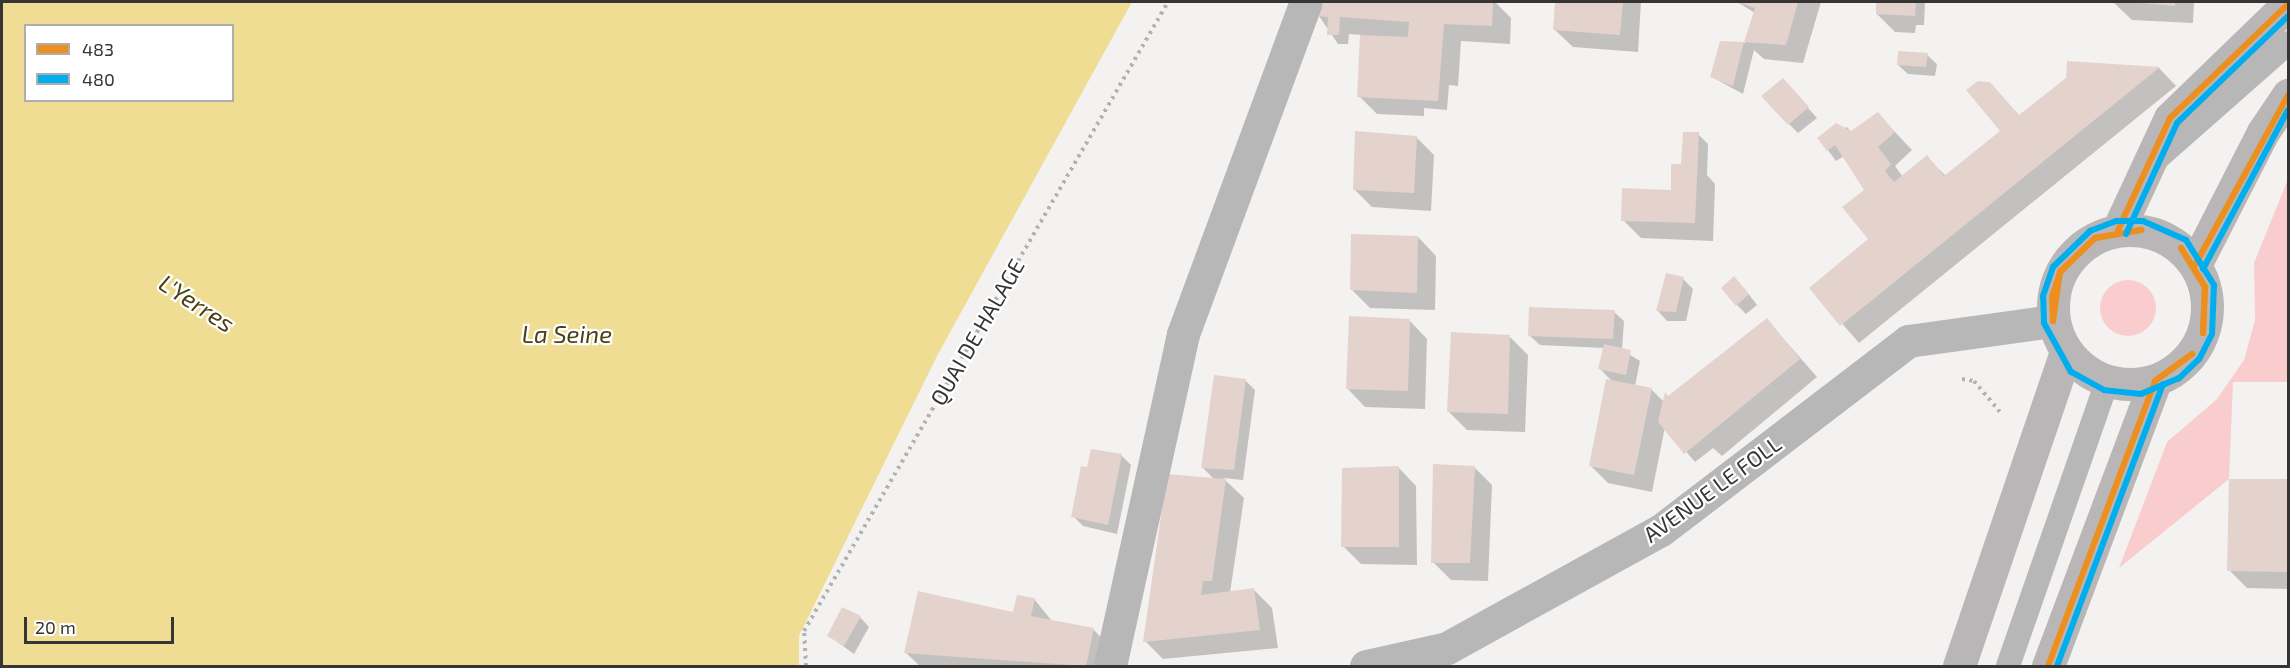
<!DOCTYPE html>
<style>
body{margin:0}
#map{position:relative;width:2290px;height:668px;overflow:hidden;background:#f4f2f1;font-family:"Exo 2",sans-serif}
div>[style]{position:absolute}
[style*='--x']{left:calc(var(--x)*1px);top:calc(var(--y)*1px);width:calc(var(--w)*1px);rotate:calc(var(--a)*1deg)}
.green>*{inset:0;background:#f9cdcd}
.round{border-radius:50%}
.water>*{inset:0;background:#efdd93}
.shadow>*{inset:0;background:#0003}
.building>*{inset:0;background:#e4d3cd}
.path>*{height:4px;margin-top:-2px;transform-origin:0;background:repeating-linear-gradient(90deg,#b3b1b1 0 3px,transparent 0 7.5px)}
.service>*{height:24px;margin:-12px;padding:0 12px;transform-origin:12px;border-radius:12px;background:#b8b7b7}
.tertiary>*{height:33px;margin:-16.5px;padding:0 16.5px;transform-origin:16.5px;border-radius:16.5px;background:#b8b7b7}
.secondary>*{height:33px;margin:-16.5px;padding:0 16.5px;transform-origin:16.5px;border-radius:16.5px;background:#b8b6b6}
.secondary>.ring{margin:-16.5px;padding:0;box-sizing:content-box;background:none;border:33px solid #b8b6b6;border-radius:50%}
.bus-1>*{height:6px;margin:-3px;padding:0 3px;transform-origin:3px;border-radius:3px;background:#ed8f1e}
.bus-2>*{height:6px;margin:-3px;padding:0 3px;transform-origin:3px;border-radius:3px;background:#00adee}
span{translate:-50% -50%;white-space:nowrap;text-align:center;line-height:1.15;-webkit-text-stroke:4.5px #fff;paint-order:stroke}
.street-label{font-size:22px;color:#363534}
.water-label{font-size:24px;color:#4a4013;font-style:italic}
.frame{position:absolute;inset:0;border:3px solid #363534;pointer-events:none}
.legend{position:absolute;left:24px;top:24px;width:210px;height:78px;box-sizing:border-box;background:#fff;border:2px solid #afaeae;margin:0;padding:8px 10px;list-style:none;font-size:18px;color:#363534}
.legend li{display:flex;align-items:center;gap:12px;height:30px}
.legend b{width:30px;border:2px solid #afaeae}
.scale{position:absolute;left:24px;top:617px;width:150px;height:27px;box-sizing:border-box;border:3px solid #363534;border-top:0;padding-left:8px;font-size:18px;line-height:21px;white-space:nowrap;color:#363534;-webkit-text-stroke:4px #fff;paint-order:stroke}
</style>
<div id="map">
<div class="green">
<i style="clip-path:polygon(2288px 179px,2288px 382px,2233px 382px,2229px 479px,2119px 568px,2167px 442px,2217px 399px,2244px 360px,2255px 320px,2254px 263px)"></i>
<i class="round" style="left:2100px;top:280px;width:56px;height:56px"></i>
</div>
<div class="water">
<i style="clip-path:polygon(evenodd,2px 2px,1132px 2px,937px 356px,799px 636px,799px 666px,2px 666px,2px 2px,26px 26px,232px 26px,232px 100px,26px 100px,26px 26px)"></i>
</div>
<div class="shadow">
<i style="clip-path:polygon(1324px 2px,1495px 2px,1511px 18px,1510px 44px,1461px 41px,1458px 86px,1449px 85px,1447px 110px,1424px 108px,1424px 116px,1377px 114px,1359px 96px,1362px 35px,1349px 34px,1348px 44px,1338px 44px,1319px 16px)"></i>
<i style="clip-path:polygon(1556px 2px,1641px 2px,1638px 52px,1573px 47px,1554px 29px)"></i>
<i style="clip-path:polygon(1737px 2px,1821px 2px,1803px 63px,1764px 59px,1754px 50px,1743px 94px,1712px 77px,1721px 42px,1745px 43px,1755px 13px)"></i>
<i style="clip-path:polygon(1878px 2px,1925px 2px,1924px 25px,1916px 25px,1915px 33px,1895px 32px,1877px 14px)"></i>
<i style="clip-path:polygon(2113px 2px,2194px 2px,2193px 23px,2132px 20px)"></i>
<i style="clip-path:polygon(1927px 55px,1937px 64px,1935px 76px,1908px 74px,1898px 65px)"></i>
<i style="clip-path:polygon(2068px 63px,2159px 68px,2176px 86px,1859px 343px,1811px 288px,1870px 239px,1866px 190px,1844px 156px,1836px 161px,1819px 138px,1847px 127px,1852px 133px,1877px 113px,1912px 150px,1895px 166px,1903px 177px,1927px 158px,1946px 176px,2002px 132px,1989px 84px,2020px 116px,2067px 79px)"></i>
<i style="clip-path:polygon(1792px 90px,1817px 118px,1798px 133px,1789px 124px)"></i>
<i style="clip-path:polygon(1698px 134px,1708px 144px,1707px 175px,1715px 184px,1713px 241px,1641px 238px,1623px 220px,1672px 191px)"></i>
<i style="clip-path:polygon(1416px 137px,1434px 155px,1431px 211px,1372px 207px,1354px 189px)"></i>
<i style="clip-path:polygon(1418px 237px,1436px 256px,1435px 310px,1370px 308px,1352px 290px)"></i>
<i style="clip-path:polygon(1683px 279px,1693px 289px,1686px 321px,1667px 321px,1658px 311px)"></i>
<i style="clip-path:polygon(1744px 288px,1757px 305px,1746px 314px,1737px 305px)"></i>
<i style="clip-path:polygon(1614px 312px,1624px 321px,1622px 350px,1640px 361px,1635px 386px,1651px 389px,1664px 402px,1767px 320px,1817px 377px,1722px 456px,1713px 448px,1695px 462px,1665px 427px,1652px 492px,1608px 483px,1590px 465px,1613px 382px,1600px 369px,1605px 348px,1540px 345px,1530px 336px)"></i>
<i style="clip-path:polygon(1409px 320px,1427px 339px,1425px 409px,1365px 407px,1347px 388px)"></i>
<i style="clip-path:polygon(1510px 337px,1528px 355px,1525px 432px,1467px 430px,1449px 412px)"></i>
<i style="clip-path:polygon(1245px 380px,1255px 390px,1243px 480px,1223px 478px,1244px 498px,1230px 593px,1254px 590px,1272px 608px,1278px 648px,1163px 659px,1145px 641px,1214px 479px,1203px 468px)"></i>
<i style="clip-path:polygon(1121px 455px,1131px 465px,1117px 534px,1083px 526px,1073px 516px,1088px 468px)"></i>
<i style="clip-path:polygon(1398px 467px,1416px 486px,1417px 565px,1361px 564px,1343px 546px)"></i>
<i style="clip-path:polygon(1474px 467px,1492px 485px,1488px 581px,1451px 580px,1433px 562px)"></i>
<i style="clip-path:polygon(2230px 481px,2288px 481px,2288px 589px,2247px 588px,2229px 570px)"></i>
<i style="clip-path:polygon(1034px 599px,1052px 621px,1093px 629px,1111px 648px,1107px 666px,920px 666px,906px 653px,1015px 614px)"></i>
<i style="clip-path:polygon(860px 617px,869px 627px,854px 654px,829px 636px)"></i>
</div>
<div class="building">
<i style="clip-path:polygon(1323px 2px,1493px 2px,1492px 26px,1444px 24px,1438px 101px,1357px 97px,1360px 35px,1408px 37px,1409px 22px,1340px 17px,1339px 35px,1327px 35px,1328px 17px,1317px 16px)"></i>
<i style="clip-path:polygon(1555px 2px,1623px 2px,1620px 35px,1553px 30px)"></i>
<i style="clip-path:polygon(1737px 2px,1798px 2px,1786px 45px,1744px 42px,1755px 8px)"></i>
<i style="clip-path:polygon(1876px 2px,1916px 2px,1915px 16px,1876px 14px)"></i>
<i style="clip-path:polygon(2128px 2px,2175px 2px,2175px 6px)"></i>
<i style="clip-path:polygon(1720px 41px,1744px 42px,1733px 86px,1710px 77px)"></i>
<i style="clip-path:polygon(1898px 51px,1928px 53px,1926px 67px,1897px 65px)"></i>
<i style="clip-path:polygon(2067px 61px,2160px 67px,1840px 326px,1809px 288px,1868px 239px,1842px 207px,1864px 190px,1835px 145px,1827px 151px,1817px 138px,1836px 123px,1851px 131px,1878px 112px,1895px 132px,1878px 147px,1891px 164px,1885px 171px,1894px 182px,1927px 155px,1944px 176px,2000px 131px,1966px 90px,1978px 81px,1990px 82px,2019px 115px,2066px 78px)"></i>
<i style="clip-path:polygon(1783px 78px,1809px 107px,1788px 125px,1761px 96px)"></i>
<i style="clip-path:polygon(1355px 131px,1417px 136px,1414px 193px,1353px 190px)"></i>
<i style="clip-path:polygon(1683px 132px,1699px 132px,1695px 223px,1621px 221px,1622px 188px,1671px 190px,1671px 164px,1681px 164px)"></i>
<i style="clip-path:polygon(1351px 234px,1418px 236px,1417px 293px,1350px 290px)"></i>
<i style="clip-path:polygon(1666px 273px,1684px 277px,1676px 312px,1656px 311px)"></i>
<i style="clip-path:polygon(1734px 276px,1749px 294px,1736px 306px,1721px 288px)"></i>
<i style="clip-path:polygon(1529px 307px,1615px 310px,1613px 339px,1528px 336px)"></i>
<i style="clip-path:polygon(1349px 316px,1410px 319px,1408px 391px,1346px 389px)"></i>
<i style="clip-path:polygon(1767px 318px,1800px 359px,1684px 454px,1658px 422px,1665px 392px,1668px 396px)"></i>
<i style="clip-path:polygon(1451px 332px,1510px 335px,1508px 414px,1447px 412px)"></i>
<i style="clip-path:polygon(1604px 344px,1631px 350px,1626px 375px,1598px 369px)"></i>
<i style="clip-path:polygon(1214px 375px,1246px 379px,1234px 470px,1201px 468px)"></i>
<i style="clip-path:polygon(1606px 379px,1652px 388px,1634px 475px,1589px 466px)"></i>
<i style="clip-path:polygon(1091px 449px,1122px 454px,1108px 525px,1071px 517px,1081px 466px,1087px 467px)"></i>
<i style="clip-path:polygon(1433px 464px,1475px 466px,1470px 563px,1431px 563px)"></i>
<i style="clip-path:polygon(1399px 466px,1399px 547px,1341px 547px,1342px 468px)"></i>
<i style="clip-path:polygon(1167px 474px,1226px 479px,1212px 581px,1203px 581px,1201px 595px,1254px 588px,1260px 630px,1143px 642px)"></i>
<i style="clip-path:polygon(2229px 479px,2288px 479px,2288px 572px,2227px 571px)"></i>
<i style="clip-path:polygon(918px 591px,1013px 612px,1017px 595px,1035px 598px,1031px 616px,1094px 628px,1086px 666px,904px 653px)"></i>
<i style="clip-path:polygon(842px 607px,861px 616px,844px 646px,827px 636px)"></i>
</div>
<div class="path">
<i style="--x:1962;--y:379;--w:12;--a:9"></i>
<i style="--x:1974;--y:381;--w:40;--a:50"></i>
<i style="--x:806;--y:666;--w:35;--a:-93"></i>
<i style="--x:804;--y:631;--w:727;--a:-59.94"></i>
</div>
<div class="service">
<i style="--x:2153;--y:162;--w:180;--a:-41.4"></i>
<i style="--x:2008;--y:666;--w:302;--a:-70.8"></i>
</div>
<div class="tertiary">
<i style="--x:1110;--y:666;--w:340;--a:-77.6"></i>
<i style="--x:1183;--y:334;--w:354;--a:-69.7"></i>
<i style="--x:1366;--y:666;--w:83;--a:-12.5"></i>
<i style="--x:1447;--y:648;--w:244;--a:-28.9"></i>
<i style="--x:1661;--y:530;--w:311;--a:-37.4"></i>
<i style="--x:1908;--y:341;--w:146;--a:-7.9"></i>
</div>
<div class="secondary">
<i class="ring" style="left:2053px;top:230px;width:121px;height:121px"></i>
<i style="--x:2118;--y:230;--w:123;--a:-65.1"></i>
<i style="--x:2170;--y:118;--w:164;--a:-44"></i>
<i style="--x:2195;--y:265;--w:149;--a:-62.9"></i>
<i style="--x:2263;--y:132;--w:45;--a:-56"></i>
<i style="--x:1959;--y:666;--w:332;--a:-71.2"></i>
<i style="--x:2048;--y:666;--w:304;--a:-69.4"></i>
</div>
<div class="bus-1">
<i style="--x:2118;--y:230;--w:123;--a:-65.1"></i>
<i style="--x:2170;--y:118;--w:164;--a:-44"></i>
<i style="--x:2095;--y:238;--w:47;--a:-9.9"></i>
<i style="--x:2095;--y:238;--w:47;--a:-9.9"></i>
<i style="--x:2181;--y:248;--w:46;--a:58.4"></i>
<i style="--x:2181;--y:248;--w:46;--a:58.4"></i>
<i style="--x:2195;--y:265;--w:194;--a:-61.3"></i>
<i style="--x:2060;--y:272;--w:49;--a:-44.2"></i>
<i style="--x:2060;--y:272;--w:49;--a:-44.2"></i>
<i style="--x:2053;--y:321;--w:24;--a:-92"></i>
<i style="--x:2052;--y:297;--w:26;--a:-72"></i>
<i style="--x:2053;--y:321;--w:49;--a:-81.9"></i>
<i style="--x:2203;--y:333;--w:46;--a:-87.5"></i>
<i style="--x:2203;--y:333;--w:46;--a:-87.5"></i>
<i style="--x:2155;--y:381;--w:46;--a:-36.1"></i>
<i style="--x:2155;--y:381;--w:46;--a:-36.1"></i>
<i style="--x:2048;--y:666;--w:304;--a:-69.4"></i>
</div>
<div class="bus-2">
<i style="--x:2126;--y:234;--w:122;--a:-65.3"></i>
<i style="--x:2177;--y:123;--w:154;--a:-43.9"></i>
<i style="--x:2203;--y:269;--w:180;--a:-61.9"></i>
<i style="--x:2044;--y:321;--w:25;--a:-92"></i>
<i style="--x:2043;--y:296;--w:31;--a:-71"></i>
<i style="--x:2053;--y:267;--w:52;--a:-44.2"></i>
<i style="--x:2090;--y:231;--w:28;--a:-21"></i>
<i style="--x:2116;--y:221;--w:27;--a:0"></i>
<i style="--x:2143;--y:221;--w:47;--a:23.8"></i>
<i style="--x:2186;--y:240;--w:53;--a:58.1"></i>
<i style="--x:2214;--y:285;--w:49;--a:92.3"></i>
<i style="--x:2212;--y:334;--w:28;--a:117"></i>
<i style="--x:2199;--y:359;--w:28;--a:136"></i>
<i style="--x:2179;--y:378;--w:41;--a:157.2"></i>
<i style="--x:2141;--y:394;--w:37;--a:-174"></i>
<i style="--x:2104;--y:390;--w:38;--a:-151"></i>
<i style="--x:2071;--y:372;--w:56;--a:-118.9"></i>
<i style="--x:2057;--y:666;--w:301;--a:-69.4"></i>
</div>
<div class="street-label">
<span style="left:977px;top:332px;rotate:-60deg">QUAI DE HALAGE</span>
<span style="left:1712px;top:489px;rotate:-36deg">AVENUE LE FOLL</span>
</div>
<div class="water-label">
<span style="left:197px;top:303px;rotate:33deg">L'Yerres</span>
<span style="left:567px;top:334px">La Seine</span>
</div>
<div class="frame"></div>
<ul class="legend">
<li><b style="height:8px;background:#ed8f1e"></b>483</li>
<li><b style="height:8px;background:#00adee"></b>480</li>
</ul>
<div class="scale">20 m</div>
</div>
